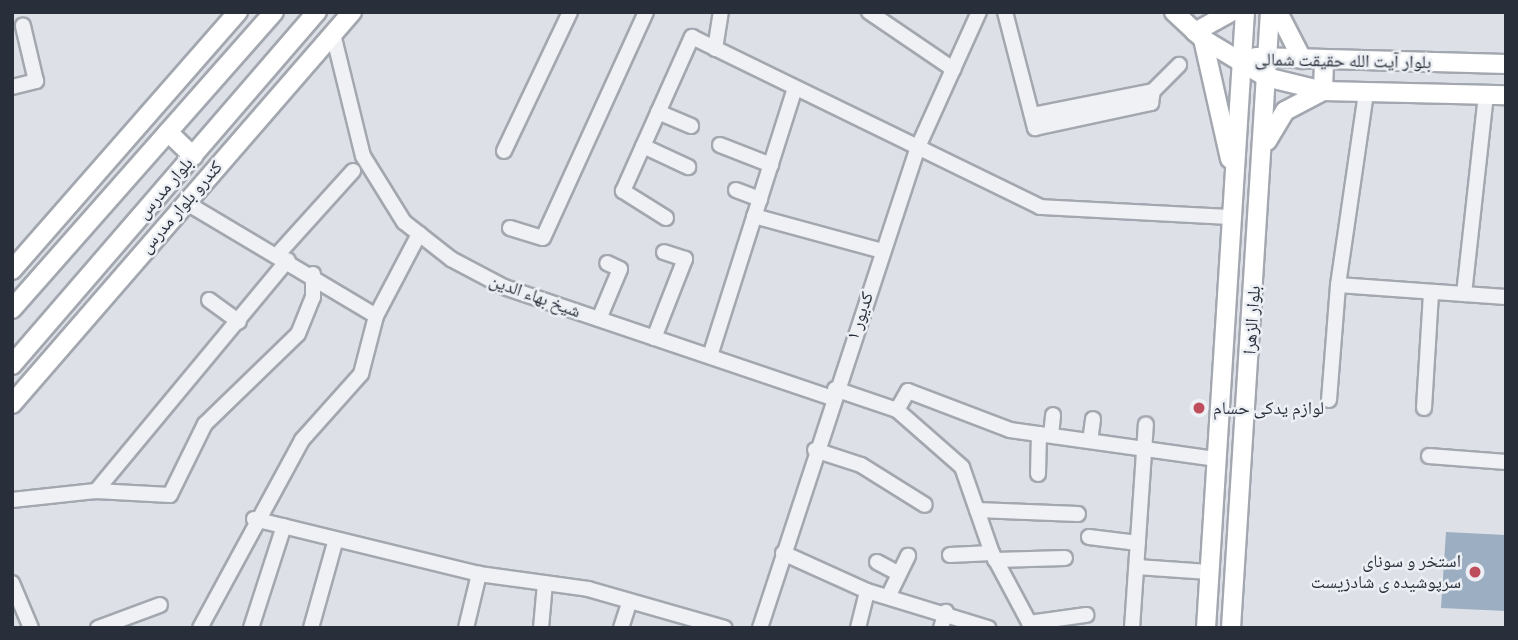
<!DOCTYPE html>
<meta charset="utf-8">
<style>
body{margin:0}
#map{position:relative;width:1518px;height:640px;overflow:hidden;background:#dde0e6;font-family:"PT Sans Narrow","Noto Naskh Arabic",sans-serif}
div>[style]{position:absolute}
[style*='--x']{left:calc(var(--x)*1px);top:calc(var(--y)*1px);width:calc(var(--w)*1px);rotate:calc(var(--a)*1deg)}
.water>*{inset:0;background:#9caec2}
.roads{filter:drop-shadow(2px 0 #a3a7af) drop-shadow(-2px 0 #a3a7af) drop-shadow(0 2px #a3a7af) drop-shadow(0 -2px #a3a7af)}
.minor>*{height:14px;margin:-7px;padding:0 7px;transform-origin:7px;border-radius:7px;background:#f0f1f4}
.major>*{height:18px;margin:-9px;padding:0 9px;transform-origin:9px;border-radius:9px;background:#fff}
.dots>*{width:19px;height:19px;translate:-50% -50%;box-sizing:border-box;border:4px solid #eceff3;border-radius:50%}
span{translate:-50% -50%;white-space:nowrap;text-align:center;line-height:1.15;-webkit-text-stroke:5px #eceff3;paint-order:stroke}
.street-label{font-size:18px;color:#282f3b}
.poi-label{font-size:18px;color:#282f3b}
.left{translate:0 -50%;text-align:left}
.right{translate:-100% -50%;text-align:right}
.frame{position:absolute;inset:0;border:14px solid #282f3b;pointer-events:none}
</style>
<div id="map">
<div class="water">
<i style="clip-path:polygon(1446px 532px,1506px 535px,1506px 611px,1441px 608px)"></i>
</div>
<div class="roads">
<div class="minor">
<i style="--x:869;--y:12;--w:102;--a:34.2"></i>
<i style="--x:1005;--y:12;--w:120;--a:75.5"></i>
<i style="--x:1035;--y:128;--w:119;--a:-12.2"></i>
<i style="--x:1151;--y:103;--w:12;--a:-81"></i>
<i style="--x:1153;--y:91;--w:37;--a:-45"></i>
<i style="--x:333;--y:34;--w:126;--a:76.2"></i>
<i style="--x:363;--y:156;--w:78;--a:58.2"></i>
<i style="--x:404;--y:222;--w:60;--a:38.2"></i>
<i style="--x:451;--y:259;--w:60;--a:27.8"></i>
<i style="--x:504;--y:287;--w:346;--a:18.7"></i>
<i style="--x:715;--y:49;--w:37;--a:-81"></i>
<i style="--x:12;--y:87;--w:25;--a:-14"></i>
<i style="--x:36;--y:81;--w:57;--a:-103.3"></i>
<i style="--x:658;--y:112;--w:36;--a:23"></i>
<i style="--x:1032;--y:115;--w:123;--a:-11.2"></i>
<i style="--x:720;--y:145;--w:55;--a:21.4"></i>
<i style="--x:643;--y:146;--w:50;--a:25"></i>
<i style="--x:504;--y:151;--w:154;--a:-64.6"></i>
<i style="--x:736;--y:190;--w:26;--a:21"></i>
<i style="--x:185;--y:202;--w:222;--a:30.8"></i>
<i style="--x:754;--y:216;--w:133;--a:15.3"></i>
<i style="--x:666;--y:218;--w:51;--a:-147.9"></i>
<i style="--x:623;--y:191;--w:169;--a:-65.9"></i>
<i style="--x:692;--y:37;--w:387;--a:26"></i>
<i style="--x:1040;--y:207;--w:192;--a:3"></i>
<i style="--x:510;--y:228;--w:34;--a:17"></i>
<i style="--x:543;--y:238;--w:248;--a:-65.5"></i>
<i style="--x:278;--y:254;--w:112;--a:-47.9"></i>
<i style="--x:1338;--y:285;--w:168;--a:4.1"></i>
<i style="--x:1464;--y:294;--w:199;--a:-83.7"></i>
<i style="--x:209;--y:300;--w:37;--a:36"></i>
<i style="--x:599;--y:319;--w:54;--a:-67.2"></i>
<i style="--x:620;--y:269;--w:14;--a:-155"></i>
<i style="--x:654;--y:338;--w:85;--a:-68.6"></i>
<i style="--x:685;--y:259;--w:22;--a:-162"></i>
<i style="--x:710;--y:356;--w:281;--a:-72.4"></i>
<i style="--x:835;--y:389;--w:65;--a:18.7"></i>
<i style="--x:897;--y:410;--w:86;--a:41.2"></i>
<i style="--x:962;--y:467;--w:91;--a:70.8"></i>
<i style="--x:992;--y:553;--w:85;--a:61.9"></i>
<i style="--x:1329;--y:400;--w:115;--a:-85.5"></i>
<i style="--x:1338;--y:285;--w:193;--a:-81.7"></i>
<i style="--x:1424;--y:408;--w:116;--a:-86.5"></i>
<i style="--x:897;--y:410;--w:22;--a:-60"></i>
<i style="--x:908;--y:391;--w:109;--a:20.9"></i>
<i style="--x:1010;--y:430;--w:209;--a:8"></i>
<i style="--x:1051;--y:435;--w:20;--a:-84"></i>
<i style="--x:1090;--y:441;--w:22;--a:-82"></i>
<i style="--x:815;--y:450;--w:48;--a:18.1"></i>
<i style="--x:861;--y:465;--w:75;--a:32"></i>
<i style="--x:1429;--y:456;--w:77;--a:4.5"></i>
<i style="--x:1038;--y:474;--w:40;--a:-88.6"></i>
<i style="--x:96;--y:491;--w:300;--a:-50.3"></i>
<i style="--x:12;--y:500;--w:84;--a:-6.1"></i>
<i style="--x:96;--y:491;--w:74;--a:3.1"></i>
<i style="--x:170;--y:495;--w:79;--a:-63.8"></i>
<i style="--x:205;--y:424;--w:129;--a:-44.1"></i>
<i style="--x:298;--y:334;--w:40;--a:-68"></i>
<i style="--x:313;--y:297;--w:23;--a:-90"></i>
<i style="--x:977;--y:510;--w:101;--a:2.3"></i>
<i style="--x:254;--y:519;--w:232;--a:13.7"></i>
<i style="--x:479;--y:574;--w:110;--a:7.8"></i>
<i style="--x:588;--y:589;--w:142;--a:15.9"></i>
<i style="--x:1089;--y:537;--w:49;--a:7"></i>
<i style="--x:783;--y:553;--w:92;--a:24.3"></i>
<i style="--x:867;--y:591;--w:127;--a:17"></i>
<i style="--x:950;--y:555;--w:42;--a:-2.7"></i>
<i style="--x:995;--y:560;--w:70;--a:-1.6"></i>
<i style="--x:877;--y:562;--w:21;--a:28"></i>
<i style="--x:1137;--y:567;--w:72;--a:4"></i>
<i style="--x:12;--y:583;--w:49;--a:67.1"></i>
<i style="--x:888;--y:597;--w:46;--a:-64"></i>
<i style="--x:1029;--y:623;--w:58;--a:-8"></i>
<i style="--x:98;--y:628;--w:66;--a:-20.4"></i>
<i style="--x:200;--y:628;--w:214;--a:-61.5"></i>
<i style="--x:302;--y:440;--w:89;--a:-48.2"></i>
<i style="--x:361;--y:374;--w:60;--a:-75.5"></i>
<i style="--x:376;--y:316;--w:93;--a:-62.3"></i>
<i style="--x:251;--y:628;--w:107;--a:-72.1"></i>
<i style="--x:311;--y:628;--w:92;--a:-74.3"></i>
<i style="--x:466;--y:628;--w:56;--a:-76.5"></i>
<i style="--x:541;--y:628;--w:45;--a:-84.9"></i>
<i style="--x:621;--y:628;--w:28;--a:-72"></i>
<i style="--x:760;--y:628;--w:506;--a:-71.82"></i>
<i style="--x:918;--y:147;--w:148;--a:-65.7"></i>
<i style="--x:858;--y:628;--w:38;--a:-76"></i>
<i style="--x:941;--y:628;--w:17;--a:-73"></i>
<i style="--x:1132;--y:628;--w:204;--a:-86.1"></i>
</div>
<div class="major">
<i style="--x:1174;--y:12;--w:40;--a:43"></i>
<i style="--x:1203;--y:39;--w:74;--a:31.1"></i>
<i style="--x:1266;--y:77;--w:59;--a:13.8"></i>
<i style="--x:1323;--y:91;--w:183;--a:1.3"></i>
<i style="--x:1278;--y:12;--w:53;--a:62.9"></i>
<i style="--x:1195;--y:32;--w:41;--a:-29.1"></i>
<i style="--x:1203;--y:39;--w:123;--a:77.3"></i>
<i style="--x:1256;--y:57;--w:250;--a:1.6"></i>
<i style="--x:168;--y:132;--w:35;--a:44"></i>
<i style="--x:1267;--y:141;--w:35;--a:-59"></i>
<i style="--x:1285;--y:111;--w:43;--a:-27.8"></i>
<i style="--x:1323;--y:91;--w:31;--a:-88"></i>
<i style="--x:12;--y:270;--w:343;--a:-48.8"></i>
<i style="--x:12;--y:309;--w:396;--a:-48.6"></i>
<i style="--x:12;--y:365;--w:467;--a:-49.2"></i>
<i style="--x:12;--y:404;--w:519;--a:-49.06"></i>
<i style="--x:1206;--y:628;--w:617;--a:-86.38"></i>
<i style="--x:1231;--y:628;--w:617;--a:-86.38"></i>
</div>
</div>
<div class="dots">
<i style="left:1199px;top:408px;background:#bf4e5d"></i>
<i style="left:1475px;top:572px;background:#bf4e5d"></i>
</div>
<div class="street-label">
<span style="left:1343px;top:61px;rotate:1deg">بلوار آیت الله حقیقت شمالی</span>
<span style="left:165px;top:188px;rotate:-49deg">بلوار مدرس</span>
<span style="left:181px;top:207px;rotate:-49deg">کندرو بلوار مدرس</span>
<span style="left:535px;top:296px;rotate:20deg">شیخ بهاء الدین</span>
<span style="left:860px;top:316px;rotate:-71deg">کدیور ۱</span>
<span style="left:1252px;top:320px;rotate:-86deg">بلوار الزهرا</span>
</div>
<div class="poi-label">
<span class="left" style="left:1213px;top:408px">لوازم یدکی حسام</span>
<span class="right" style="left:1461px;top:572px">استخر و سونای<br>سرپوشیده ی شادزیست</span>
</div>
<div class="frame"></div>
</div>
